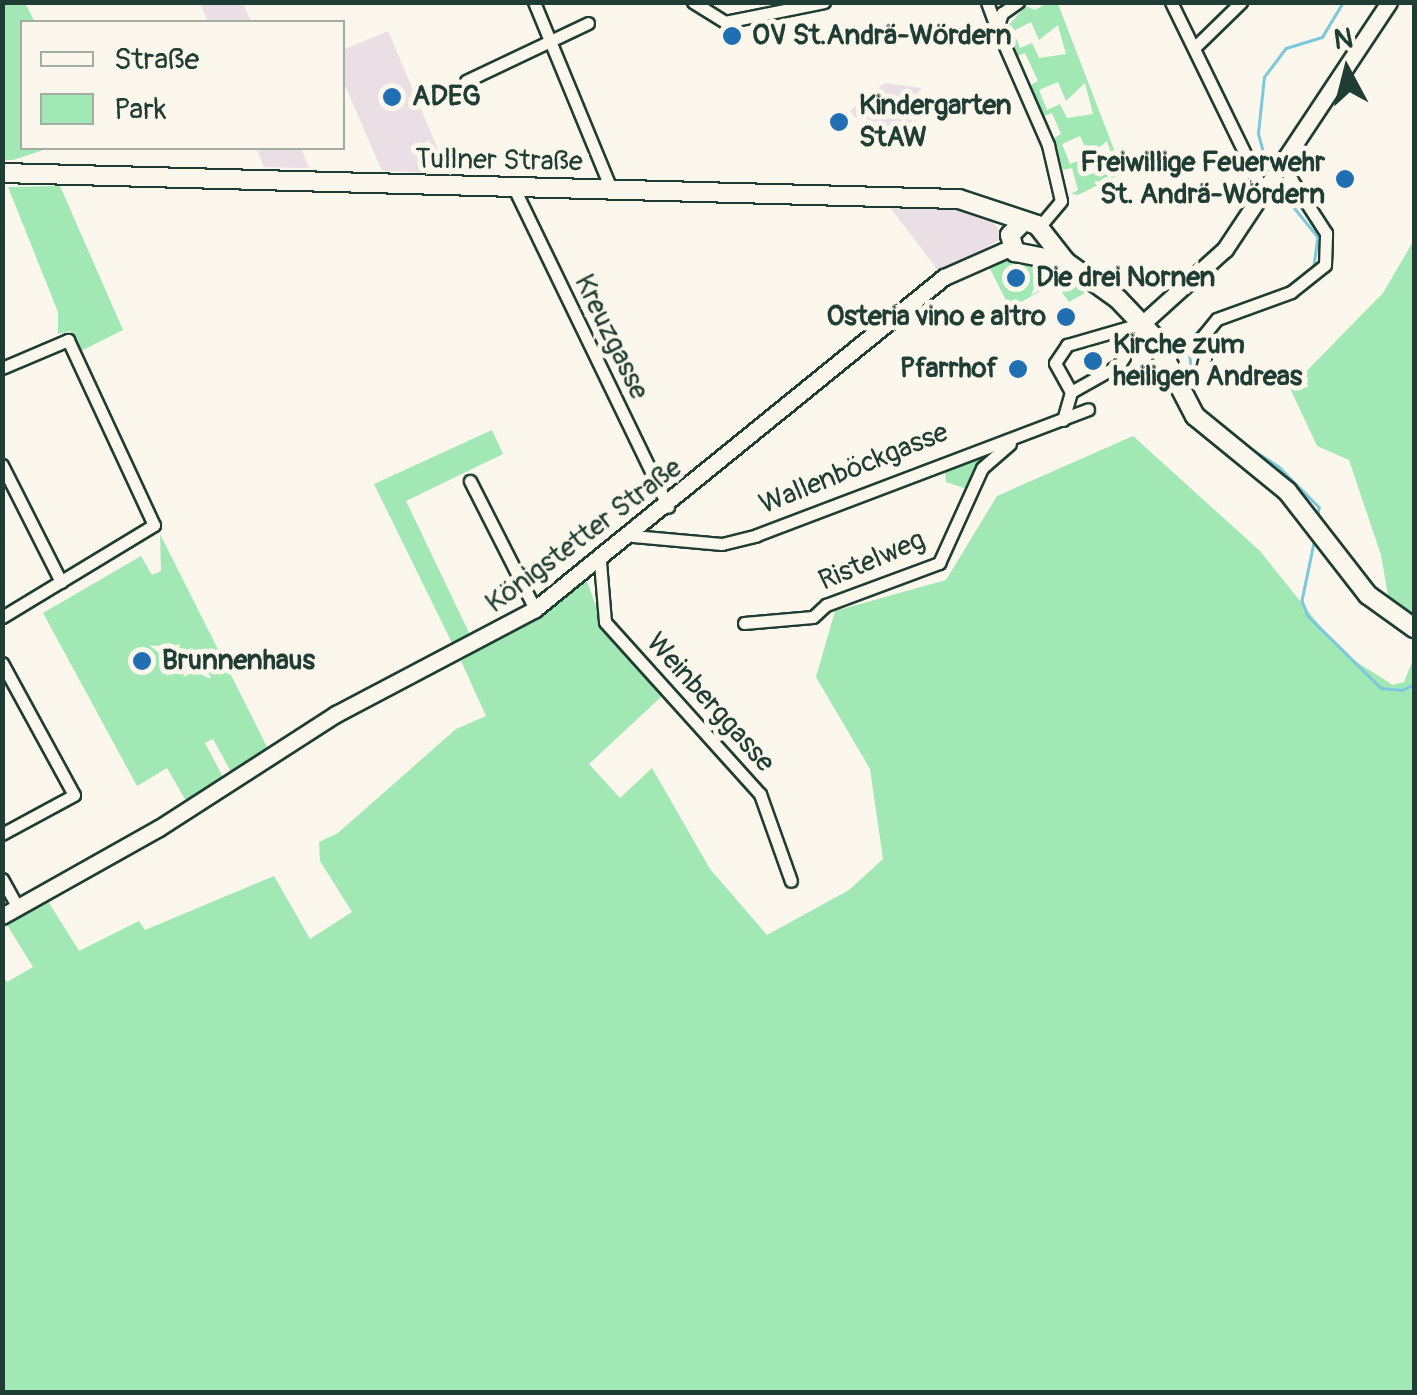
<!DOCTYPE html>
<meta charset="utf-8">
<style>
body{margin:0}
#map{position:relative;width:1417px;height:1395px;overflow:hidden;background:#fbf7ec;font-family:Pangolin,sans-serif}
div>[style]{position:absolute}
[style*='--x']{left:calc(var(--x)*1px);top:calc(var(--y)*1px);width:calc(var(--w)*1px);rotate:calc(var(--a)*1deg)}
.built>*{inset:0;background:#e9dfe5}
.green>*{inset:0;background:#a2e8b5}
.stream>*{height:2.5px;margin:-1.25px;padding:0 1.25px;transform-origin:1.25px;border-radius:1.25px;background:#7cc8dc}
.roads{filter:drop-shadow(2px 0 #1f3d34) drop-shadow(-2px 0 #1f3d34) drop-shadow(0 2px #1f3d34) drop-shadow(0 -2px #1f3d34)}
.minor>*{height:11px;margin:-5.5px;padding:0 5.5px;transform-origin:5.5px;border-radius:5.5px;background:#fbf7ec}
.secondary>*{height:15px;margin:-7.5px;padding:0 7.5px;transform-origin:7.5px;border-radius:7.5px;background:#fbf7ec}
.primary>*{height:18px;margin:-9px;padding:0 9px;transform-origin:9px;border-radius:9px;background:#fbf7ec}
.dots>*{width:28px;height:28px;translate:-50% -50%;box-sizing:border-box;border:5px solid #fbf7ec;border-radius:50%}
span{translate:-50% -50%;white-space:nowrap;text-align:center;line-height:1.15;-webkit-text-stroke:10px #fbf7ec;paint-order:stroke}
.poi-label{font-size:28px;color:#1f3d34;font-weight:700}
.left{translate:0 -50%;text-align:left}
.right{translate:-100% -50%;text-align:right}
.street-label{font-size:28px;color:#1f3d34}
.frame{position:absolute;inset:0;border:5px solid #1f3d34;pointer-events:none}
.legend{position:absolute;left:20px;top:20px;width:325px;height:130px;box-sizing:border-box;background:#fbf7ec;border:2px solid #a3ada2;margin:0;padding:12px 18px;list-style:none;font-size:30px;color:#1f3d34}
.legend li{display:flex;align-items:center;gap:20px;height:50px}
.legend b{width:50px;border:2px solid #a3ada2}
.north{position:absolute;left:1297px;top:20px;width:100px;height:100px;-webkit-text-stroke:8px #fbf7ec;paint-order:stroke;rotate:353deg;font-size:28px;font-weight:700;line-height:40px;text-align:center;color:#1f3d34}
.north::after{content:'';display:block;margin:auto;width:35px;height:45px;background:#1f3d34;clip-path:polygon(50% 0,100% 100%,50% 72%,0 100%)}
</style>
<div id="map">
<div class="built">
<i style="clip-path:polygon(200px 3px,243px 3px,251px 22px,208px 22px)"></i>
<i style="clip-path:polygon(388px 31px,448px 173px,382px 171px,343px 81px,343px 50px)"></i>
<i style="clip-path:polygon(885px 83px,921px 88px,926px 116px,879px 137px,863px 115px,856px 118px,850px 111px)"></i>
<i style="clip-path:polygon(256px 148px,301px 148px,309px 168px,264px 167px)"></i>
<i style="clip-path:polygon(889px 206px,971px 208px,987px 214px,1004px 237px,940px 273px)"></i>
</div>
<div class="green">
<i style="clip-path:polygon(3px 2px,25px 3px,35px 22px,22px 22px,22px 148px,50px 148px,13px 160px,3px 160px)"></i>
<i style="clip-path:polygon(evenodd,1047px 3px,1058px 4px,1123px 173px,1078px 195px,1071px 194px,1078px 190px,1072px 168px,1063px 170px,1054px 138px,1061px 134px,1052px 113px,1044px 116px,1031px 85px,1038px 81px,1025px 53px,1018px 56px,1008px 26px,1026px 6px,1035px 10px,1047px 3px,1031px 22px,1039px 40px,1058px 25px,1066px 54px,1039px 58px,1032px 43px,1020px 48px,1013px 31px,1031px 22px,1047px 3px,1058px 82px,1066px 101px,1085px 83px,1093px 114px,1067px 118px,1060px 104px,1047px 110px,1039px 90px,1058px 82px,1047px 3px,1080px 136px,1089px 156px,1107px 141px,1116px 169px,1090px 174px,1082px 159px,1070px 164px,1062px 144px,1080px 136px)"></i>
<i style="clip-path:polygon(60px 186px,123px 330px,81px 351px,70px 331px,58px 334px,58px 312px,8px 187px)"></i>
<i style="clip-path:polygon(1414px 240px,1414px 631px,1389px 601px,1381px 555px,1349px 460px,1317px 446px,1290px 388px,1383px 293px)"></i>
<i style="clip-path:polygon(996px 260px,1043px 261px,1092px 289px,1069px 302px,1055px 283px,1010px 308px,989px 267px)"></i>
<i style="clip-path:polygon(492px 430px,503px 454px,406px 501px,472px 639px,454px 647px,374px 484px)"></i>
<i style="clip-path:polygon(1133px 436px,1260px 551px,1332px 641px,1358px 663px,1393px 685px,1404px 682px,1414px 657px,1414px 1392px,3px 1392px,2px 975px,7px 982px,33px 967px,4px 920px,46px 898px,79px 951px,139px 921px,145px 930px,274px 876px,310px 939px,352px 912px,320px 861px,319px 842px,338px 833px,456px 729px,486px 716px,461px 661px,587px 581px,602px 624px,661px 697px,589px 764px,620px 798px,652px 768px,710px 869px,767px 935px,849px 890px,883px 859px,870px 769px,816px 677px,835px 611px,946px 580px,997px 496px)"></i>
<i style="clip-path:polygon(1002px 446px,967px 489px,946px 482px,944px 464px)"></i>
<i style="clip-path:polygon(160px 534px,268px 749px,231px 772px,213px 739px,205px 743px,223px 777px,186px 801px,167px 768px,137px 786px,43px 613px,141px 556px,152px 575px,161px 571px)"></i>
</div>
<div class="stream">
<i style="--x:1268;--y:171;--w:39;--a:-105"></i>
<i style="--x:1258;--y:133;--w:56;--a:-83.9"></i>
<i style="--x:1264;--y:77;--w:36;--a:-53"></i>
<i style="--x:1286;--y:48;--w:38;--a:-17"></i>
<i style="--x:1322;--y:37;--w:41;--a:-59"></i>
<i style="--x:1274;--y:183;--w:70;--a:50.8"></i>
<i style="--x:1318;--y:237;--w:30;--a:98"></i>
<i style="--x:1188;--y:341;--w:41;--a:-45"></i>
<i style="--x:1217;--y:312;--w:60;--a:-19.3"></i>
<i style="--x:1189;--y:349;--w:43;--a:83.4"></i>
<i style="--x:1241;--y:442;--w:44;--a:33"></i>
<i style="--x:1278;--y:466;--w:58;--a:45"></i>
<i style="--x:1319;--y:507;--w:9;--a:96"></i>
<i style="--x:1315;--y:538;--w:64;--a:101.7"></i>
<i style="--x:1302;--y:601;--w:16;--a:68"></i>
<i style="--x:1308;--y:616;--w:103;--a:44.6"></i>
<i style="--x:1381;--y:688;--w:21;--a:5"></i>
<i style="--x:1402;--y:690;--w:13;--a:-27"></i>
</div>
<div class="roads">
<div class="minor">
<i style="--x:534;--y:2;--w:204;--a:67.6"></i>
<i style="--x:693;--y:2;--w:38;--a:32"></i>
<i style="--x:725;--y:22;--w:101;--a:-11.4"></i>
<i style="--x:987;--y:2;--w:27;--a:70"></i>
<i style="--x:1018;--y:2;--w:19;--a:145"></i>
<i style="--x:1002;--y:13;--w:16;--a:108"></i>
<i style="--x:997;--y:28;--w:128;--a:66.4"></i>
<i style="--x:1048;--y:145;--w:57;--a:76.9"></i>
<i style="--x:1061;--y:201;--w:34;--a:130"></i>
<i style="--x:1171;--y:2;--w:210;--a:64"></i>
<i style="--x:1197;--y:45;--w:62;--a:-44.3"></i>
<i style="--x:466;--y:81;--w:135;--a:-25.4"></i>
<i style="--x:514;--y:188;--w:354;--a:64.2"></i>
<i style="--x:1199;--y:341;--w:18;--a:71"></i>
<i style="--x:1205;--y:358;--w:18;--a:106"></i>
<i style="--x:2;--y:368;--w:72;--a:-23"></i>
<i style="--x:68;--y:340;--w:204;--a:65.1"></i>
<i style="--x:154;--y:525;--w:178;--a:148.8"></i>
<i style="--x:1146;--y:377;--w:33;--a:-49"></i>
<i style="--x:1168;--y:352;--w:33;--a:-20"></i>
<i style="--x:1199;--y:341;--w:28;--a:-51"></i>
<i style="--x:1217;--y:319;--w:79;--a:-20"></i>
<i style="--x:1291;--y:292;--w:43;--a:-38.5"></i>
<i style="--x:1325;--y:265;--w:32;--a:-88"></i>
<i style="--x:1326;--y:233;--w:81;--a:-122.9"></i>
<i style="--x:1071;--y:392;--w:55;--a:-29.4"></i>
<i style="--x:1119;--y:365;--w:9;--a:-58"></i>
<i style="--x:1124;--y:357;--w:25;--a:-104"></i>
<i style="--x:1063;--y:420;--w:29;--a:-74"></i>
<i style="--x:1071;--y:392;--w:33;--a:-119"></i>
<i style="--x:1055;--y:363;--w:22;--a:-56"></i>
<i style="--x:1067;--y:345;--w:79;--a:-16.1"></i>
<i style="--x:2;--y:465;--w:131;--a:63.2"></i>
<i style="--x:470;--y:481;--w:144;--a:63.1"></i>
<i style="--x:633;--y:536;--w:89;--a:5.1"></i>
<i style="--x:722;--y:544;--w:36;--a:-14"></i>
<i style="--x:757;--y:535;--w:354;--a:-20.8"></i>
<i style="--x:600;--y:562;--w:60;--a:85.2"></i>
<i style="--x:605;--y:622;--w:232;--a:48"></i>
<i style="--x:760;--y:794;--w:92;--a:70.4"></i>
<i style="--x:744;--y:623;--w:69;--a:-5"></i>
<i style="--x:813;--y:617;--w:18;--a:-43"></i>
<i style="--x:826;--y:605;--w:121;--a:-20.4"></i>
<i style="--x:939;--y:563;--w:104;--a:-65.6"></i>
<i style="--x:982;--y:468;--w:37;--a:-41"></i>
<i style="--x:2;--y:663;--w:150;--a:61.4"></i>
<i style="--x:74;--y:795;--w:82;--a:151.6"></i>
<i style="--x:2;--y:879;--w:33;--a:61"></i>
</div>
<div class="secondary">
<i style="--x:1143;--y:323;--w:110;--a:-42.1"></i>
<i style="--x:1225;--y:249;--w:296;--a:-56.4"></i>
<i style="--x:2;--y:916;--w:180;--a:-29.3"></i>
<i style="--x:159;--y:828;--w:211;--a:-32.8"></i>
<i style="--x:336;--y:714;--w:225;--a:-27.8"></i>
<i style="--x:535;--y:609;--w:527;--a:-39.07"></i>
<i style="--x:944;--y:277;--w:74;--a:-23.8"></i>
</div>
<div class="primary">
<i style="--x:2;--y:173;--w:957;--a:1.56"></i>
<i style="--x:959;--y:199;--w:82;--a:18.4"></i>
<i style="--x:1037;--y:225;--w:47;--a:51.9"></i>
<i style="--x:1022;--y:223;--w:17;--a:135"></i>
<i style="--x:1010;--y:235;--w:18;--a:74"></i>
<i style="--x:1015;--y:252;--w:52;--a:11.1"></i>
<i style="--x:1066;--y:262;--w:64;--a:35.4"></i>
<i style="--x:1118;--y:299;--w:52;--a:46.5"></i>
<i style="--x:1154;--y:337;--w:89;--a:62.6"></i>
<i style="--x:1195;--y:416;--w:119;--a:39.2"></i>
<i style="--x:1287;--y:491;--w:132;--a:52.1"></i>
<i style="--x:1368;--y:595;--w:57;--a:35.7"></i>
</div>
</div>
<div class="dots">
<i style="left:732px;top:36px;background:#1f6fb2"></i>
<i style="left:392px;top:97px;background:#1f6fb2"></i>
<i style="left:839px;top:122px;background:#1f6fb2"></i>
<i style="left:1345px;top:179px;background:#1f6fb2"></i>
<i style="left:1016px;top:278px;background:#1f6fb2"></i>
<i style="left:1066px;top:317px;background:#1f6fb2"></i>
<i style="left:1093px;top:361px;background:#1f6fb2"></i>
<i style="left:1018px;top:369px;background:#1f6fb2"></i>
<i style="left:142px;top:661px;background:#1f6fb2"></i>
</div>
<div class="poi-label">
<span class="left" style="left:752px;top:36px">OV St.Andrä-Wördern</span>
<span class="left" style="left:412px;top:97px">ADEG</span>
<span class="left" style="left:859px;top:122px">Kindergarten<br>StAW</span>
<span class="right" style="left:1325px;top:179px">Freiwillige Feuerwehr<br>St. Andrä-Wördern</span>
<span class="left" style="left:1036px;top:278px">Die drei Nornen</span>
<span class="right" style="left:1046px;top:317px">Osteria vino e altro</span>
<span class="left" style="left:1113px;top:361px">Kirche zum<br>heiligen Andreas</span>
<span class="right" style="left:998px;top:369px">Pfarrhof</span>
<span class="left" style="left:162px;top:661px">Brunnenhaus</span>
</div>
<div class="street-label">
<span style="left:499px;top:161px;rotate:1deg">Tullner Straße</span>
<span style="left:611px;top:337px;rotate:64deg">Kreuzgasse</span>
<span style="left:854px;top:469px;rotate:-22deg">Wallenböckgasse</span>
<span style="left:584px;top:536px;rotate:-37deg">Königstetter Straße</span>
<span style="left:872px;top:561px;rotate:-23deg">Ristelweg</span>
<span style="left:710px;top:703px;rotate:48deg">Weinberggasse</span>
</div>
<div class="frame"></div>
<ul class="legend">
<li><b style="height:12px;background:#fbf7ec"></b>Straße</li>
<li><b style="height:28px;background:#a2e8b5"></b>Park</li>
</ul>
<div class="north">N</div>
</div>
